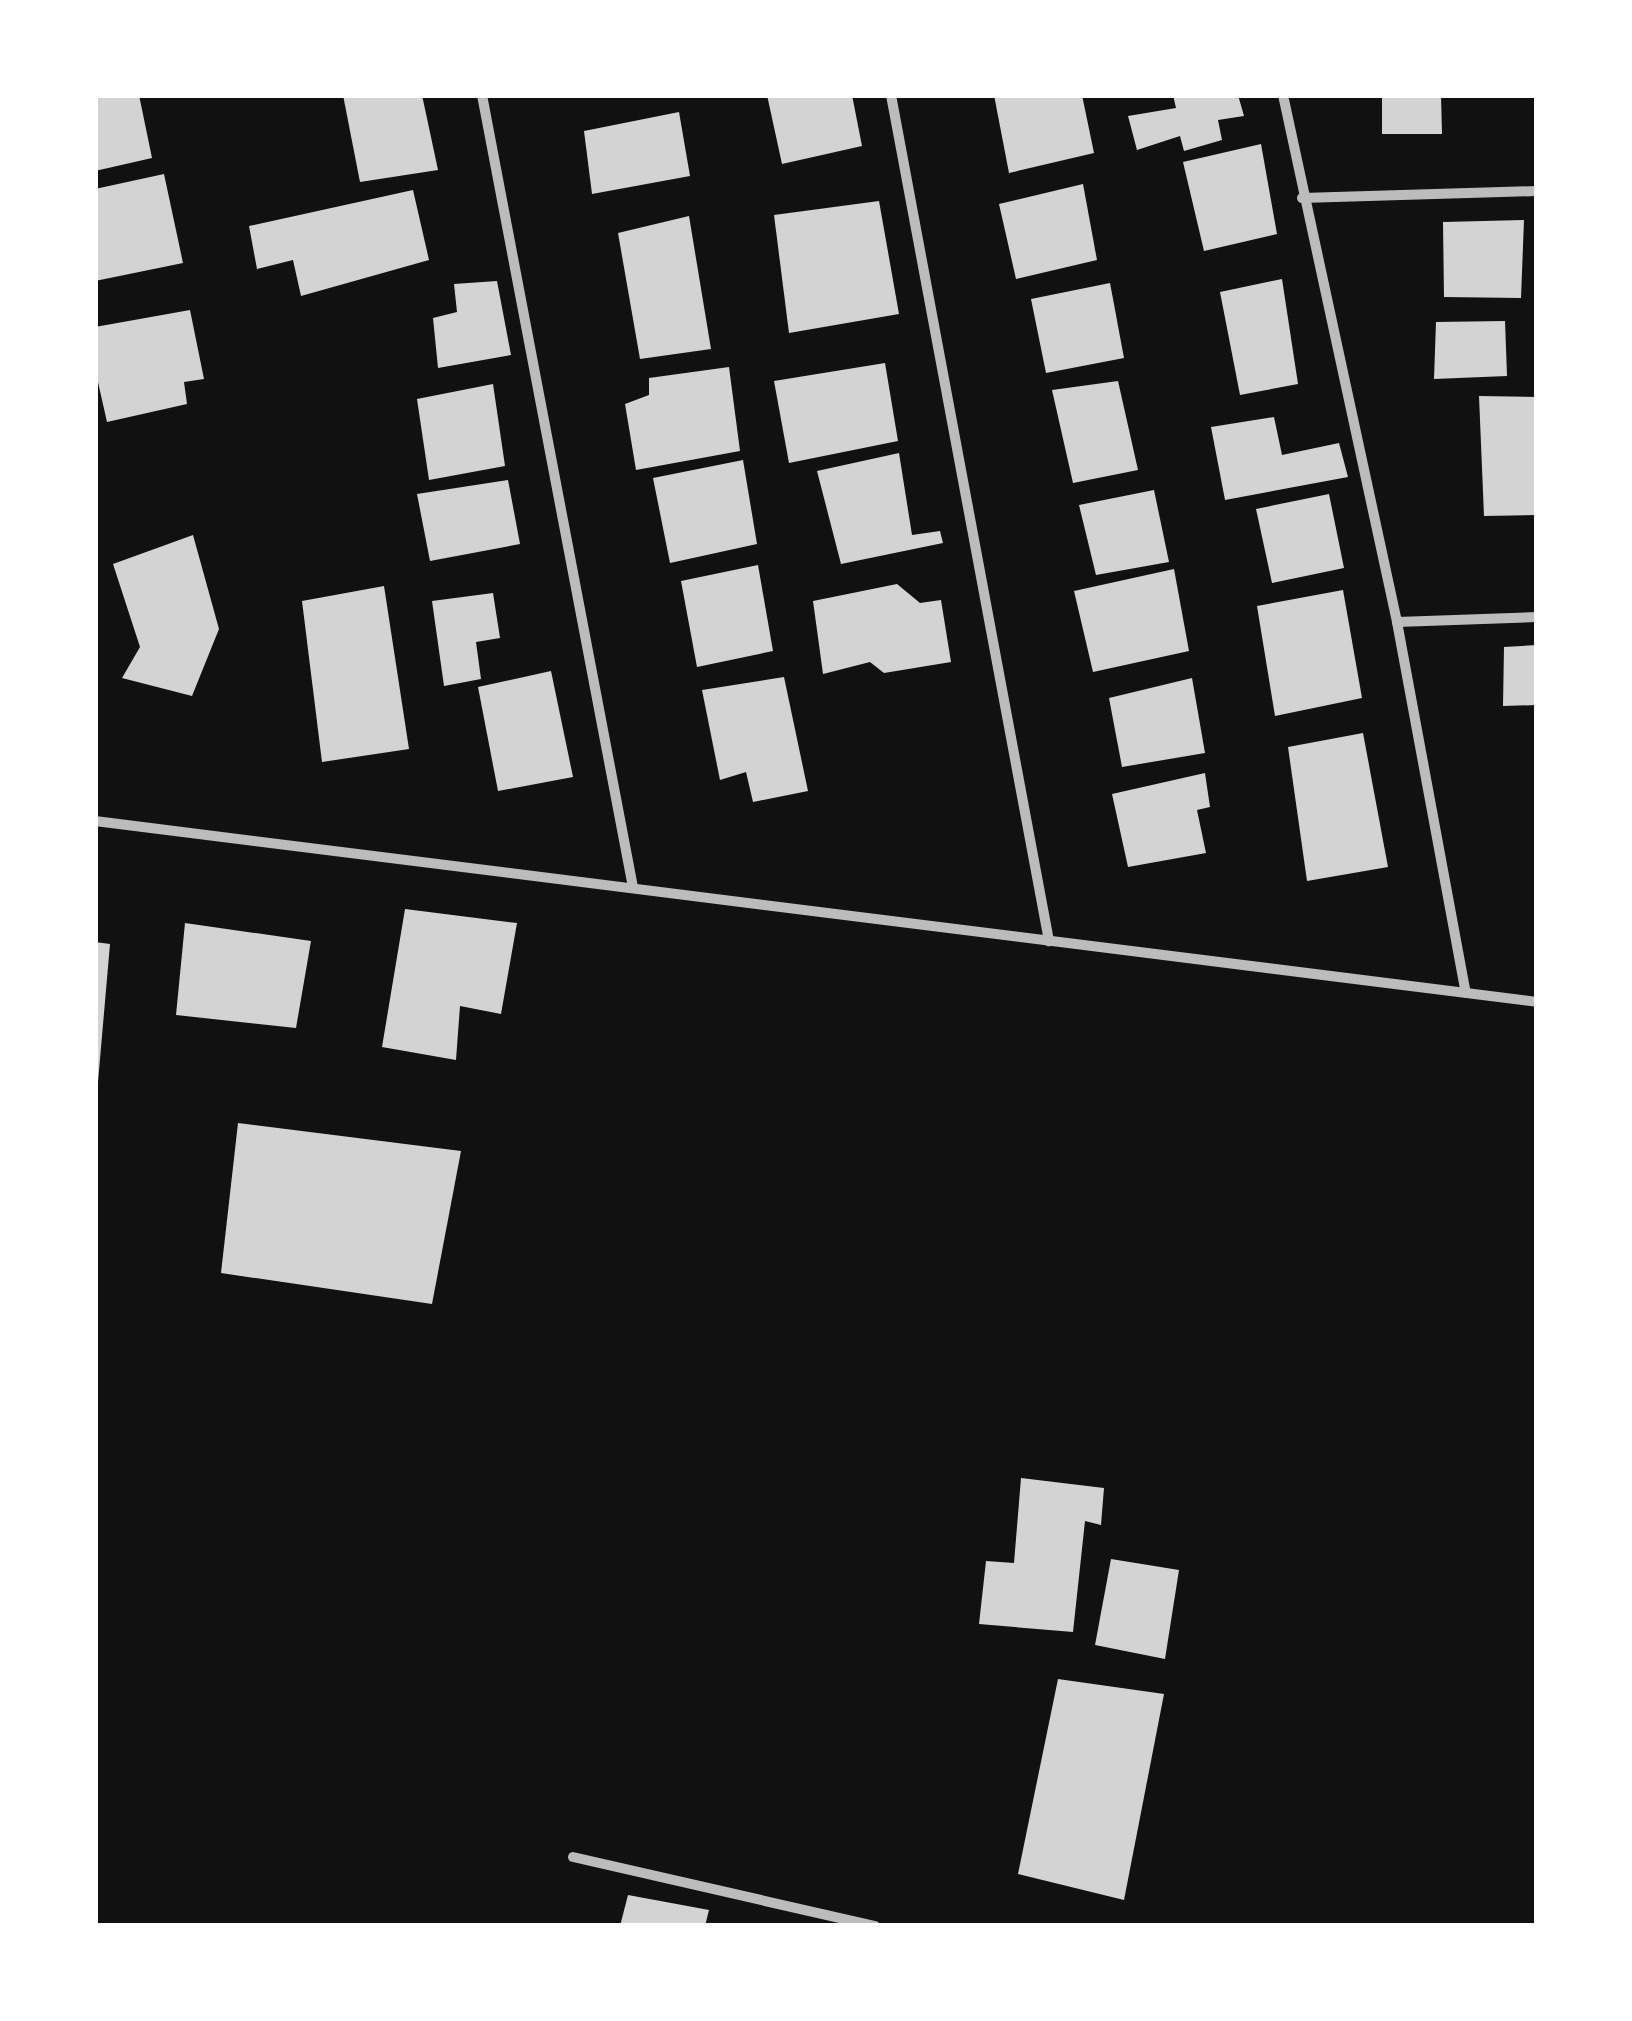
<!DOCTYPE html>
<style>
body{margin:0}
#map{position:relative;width:1632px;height:2021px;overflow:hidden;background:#111;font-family:Merriweather,serif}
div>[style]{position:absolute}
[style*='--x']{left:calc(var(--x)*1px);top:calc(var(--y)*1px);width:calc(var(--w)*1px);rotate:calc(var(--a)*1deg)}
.building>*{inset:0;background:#d3d3d3}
.minor>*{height:10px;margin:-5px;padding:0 5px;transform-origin:5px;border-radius:5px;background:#bcbcbc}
span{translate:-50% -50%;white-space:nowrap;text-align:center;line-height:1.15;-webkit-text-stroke:10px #fff;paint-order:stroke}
.frame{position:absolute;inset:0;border:98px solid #fff;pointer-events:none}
</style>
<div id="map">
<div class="building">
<i style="clip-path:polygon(95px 95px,139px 95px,152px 158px,95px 171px)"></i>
<i style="clip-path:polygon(343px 95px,422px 95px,438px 170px,360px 182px)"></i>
<i style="clip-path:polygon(767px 95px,852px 95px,862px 146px,782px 164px)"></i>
<i style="clip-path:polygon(994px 95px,1082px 95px,1094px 153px,1009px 173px)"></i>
<i style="clip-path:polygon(1173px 95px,1238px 95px,1244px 116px,1218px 120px,1222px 140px,1184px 151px,1180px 136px,1137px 150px,1128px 116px,1176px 108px)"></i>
<i style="clip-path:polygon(1382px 95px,1441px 95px,1442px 134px,1382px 134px)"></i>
<i style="clip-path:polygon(679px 112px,690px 176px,592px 194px,584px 131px)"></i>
<i style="clip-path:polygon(1261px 144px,1277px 234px,1204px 251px,1183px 162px)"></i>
<i style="clip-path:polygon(164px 174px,183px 263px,95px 281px,95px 189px)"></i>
<i style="clip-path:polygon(1083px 184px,1097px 260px,1016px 279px,999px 204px)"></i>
<i style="clip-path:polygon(413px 190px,429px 260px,301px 296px,293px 260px,257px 269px,249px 226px)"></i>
<i style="clip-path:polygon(879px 201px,899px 314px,789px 333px,774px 215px)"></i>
<i style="clip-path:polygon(689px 216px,711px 349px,640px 359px,618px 233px)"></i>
<i style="clip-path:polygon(1524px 220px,1521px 298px,1444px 297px,1443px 222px)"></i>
<i style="clip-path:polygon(1282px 279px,1298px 384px,1240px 395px,1220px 292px)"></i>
<i style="clip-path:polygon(497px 281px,511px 355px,438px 368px,433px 318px,457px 312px,454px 284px)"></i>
<i style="clip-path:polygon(1110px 283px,1124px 358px,1046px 373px,1031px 299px)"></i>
<i style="clip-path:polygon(190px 310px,204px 379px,184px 382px,187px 404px,107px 422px,95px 369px,95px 327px)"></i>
<i style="clip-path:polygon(1505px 321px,1507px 376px,1434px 379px,1436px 322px)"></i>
<i style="clip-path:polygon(885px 363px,898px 441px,789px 463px,774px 381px)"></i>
<i style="clip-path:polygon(729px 367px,740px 451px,636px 470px,625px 404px,649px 395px,649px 378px)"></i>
<i style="clip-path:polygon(1118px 381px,1138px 470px,1073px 483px,1052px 390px)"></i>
<i style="clip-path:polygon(493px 384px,505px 466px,429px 480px,417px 399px)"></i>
<i style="clip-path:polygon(1479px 396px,1537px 397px,1537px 515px,1484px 516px)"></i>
<i style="clip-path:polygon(1274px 417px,1282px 455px,1339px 443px,1348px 477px,1225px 500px,1211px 427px)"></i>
<i style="clip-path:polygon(899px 453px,912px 535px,940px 531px,943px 543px,841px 564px,817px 471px)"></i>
<i style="clip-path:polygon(743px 460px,757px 544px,670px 563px,653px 478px)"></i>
<i style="clip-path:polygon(508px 480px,520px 544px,430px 561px,417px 494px)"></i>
<i style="clip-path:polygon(1154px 490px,1169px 562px,1096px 575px,1079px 505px)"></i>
<i style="clip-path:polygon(1329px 494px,1344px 568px,1272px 583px,1256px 509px)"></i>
<i style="clip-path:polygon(193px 535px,219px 629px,192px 696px,122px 678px,140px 647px,113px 564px)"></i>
<i style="clip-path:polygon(758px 565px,773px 651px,697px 667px,681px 581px)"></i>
<i style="clip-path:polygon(1174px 569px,1189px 651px,1093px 672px,1074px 591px)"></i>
<i style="clip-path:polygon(897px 584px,920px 603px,941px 600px,951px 662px,884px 673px,870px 662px,823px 674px,813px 601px)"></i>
<i style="clip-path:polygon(384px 586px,409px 749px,322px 762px,302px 601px)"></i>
<i style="clip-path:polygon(1343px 590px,1362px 698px,1275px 716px,1257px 606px)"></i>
<i style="clip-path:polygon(493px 593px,500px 638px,476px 642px,481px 679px,444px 686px,432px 601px)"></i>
<i style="clip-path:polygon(1537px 645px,1537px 705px,1503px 706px,1504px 647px)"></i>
<i style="clip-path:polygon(551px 671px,573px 777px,498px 791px,478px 687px)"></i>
<i style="clip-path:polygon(784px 677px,808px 791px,753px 802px,746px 772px,720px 780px,702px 690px)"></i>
<i style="clip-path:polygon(1192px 678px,1205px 753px,1122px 767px,1109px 698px)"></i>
<i style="clip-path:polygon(1363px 733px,1388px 867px,1307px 881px,1288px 747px)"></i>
<i style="clip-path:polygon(1205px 773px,1210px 807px,1197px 810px,1206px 853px,1128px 867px,1112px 794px)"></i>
<i style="clip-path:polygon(405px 909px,517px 923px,501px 1014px,460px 1006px,456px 1060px,382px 1047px)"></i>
<i style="clip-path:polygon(185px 923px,311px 941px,296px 1028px,176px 1015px)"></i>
<i style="clip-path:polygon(95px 942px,110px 944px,98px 1082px,95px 1082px)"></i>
<i style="clip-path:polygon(238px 1123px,461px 1151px,432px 1304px,221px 1273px)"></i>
<i style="clip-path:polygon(1021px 1478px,1104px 1488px,1101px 1525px,1085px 1521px,1073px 1632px,979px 1624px,986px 1561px,1014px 1563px)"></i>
<i style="clip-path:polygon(1111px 1559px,1179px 1570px,1165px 1659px,1095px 1645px)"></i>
<i style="clip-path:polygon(1058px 1679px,1164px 1694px,1124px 1900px,1018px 1874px)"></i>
<i style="clip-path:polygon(628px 1895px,709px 1910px,705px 1926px,620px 1926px)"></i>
</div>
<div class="minor">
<i style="--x:482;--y:95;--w:806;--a:79.21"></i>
<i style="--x:891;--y:95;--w:861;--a:79.42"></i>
<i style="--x:1283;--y:95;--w:539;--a:77.79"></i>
<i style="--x:1397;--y:622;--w:377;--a:79.5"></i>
<i style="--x:1302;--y:198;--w:235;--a:-1.7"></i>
<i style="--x:1397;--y:622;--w:140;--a:-2"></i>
<i style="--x:95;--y:821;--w:1453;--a:7.15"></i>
<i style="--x:573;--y:1857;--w:310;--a:12.9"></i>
</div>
<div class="frame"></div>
</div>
